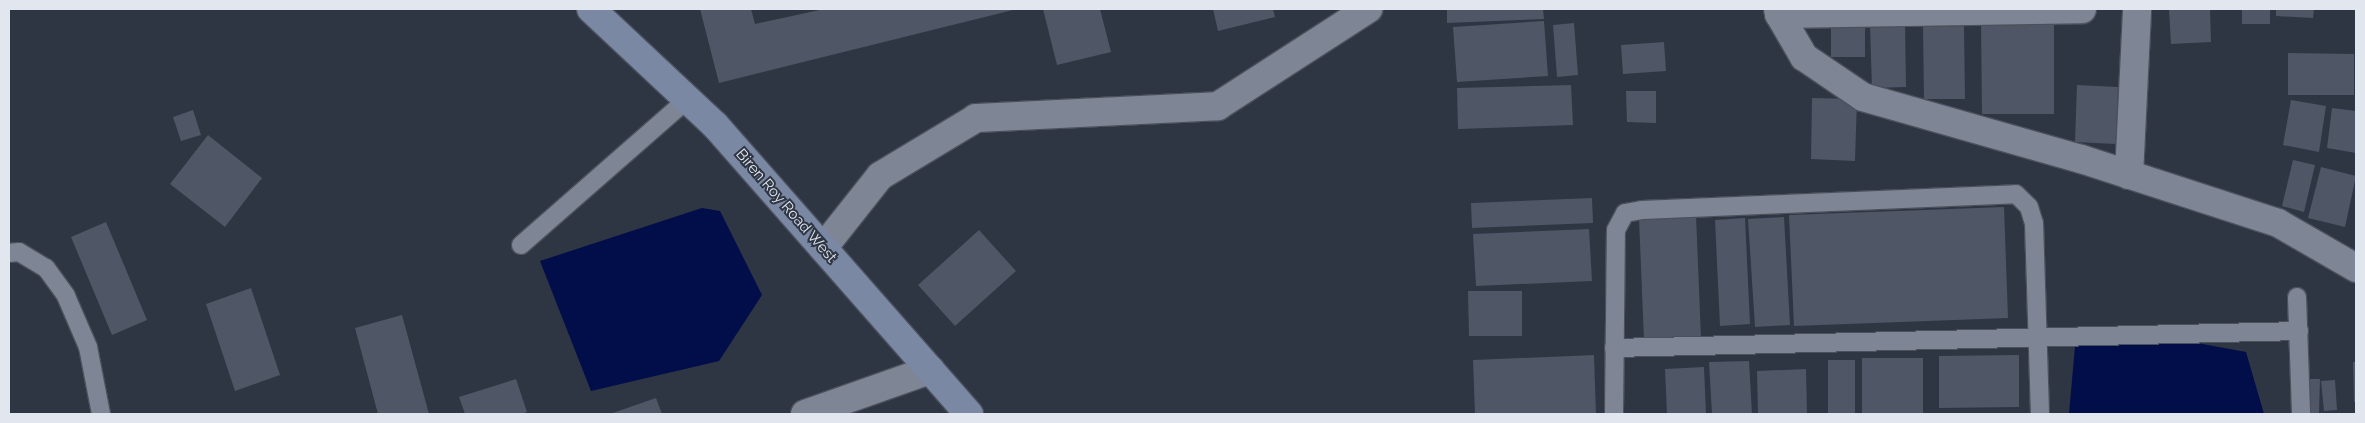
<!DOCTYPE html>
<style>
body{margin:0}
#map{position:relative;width:2365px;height:423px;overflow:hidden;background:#2e3543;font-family:Raleway,sans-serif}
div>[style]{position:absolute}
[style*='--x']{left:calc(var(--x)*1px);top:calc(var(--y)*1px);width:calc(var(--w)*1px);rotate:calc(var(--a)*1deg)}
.water>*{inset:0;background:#010e4a}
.building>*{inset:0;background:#4f5665}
.roads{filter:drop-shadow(1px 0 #4b515c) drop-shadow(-1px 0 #4b515c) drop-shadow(0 1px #4b515c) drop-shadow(0 -1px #4b515c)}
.service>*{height:18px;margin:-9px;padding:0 9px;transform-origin:9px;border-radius:9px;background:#7e8696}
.minor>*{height:28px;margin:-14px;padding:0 14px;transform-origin:14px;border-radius:14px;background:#7e8696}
.secondary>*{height:28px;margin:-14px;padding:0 14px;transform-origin:14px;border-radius:14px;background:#7a88a4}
span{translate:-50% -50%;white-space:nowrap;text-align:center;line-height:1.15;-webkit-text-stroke:4px #2e3543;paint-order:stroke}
.street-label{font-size:15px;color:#e1e6ef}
.frame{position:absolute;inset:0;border:10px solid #e1e6ef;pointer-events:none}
</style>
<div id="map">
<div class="water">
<i style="clip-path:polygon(702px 208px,720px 211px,762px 295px,719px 361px,591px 391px,540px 261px)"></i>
<i style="clip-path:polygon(2076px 335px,2164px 337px,2246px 352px,2264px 414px,2069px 414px)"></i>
</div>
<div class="building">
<i style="clip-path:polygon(700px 9px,751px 9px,755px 24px,824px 9px,1017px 9px,719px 83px)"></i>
<i style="clip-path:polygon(1043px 9px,1100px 9px,1111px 52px,1057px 65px)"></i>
<i style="clip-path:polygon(1213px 9px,1273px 9px,1275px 17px,1218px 31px)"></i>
<i style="clip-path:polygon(1447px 9px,1543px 9px,1544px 19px,1447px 23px)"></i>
<i style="clip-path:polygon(2169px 9px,2210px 9px,2211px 42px,2171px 44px)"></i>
<i style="clip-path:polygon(2242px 9px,2270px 9px,2270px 24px,2242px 24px)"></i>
<i style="clip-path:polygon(2276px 9px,2314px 9px,2313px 18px,2276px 16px)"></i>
<i style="clip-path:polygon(1981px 20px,2054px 20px,2054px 114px,1982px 114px)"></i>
<i style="clip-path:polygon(1544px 21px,1548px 76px,1457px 82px,1453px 27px)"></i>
<i style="clip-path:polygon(1574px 23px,1578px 75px,1557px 77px,1553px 25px)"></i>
<i style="clip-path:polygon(1831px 24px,1865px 25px,1865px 57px,1831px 57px)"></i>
<i style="clip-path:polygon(1905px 24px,1906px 87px,1872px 88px,1870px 25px)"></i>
<i style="clip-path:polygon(1964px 26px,1965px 99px,1924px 99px,1923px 27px)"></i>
<i style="clip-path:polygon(1664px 42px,1666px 71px,1623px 74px,1621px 45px)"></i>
<i style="clip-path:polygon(2288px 53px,2354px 54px,2354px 95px,2288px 95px)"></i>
<i style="clip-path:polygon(1571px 85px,1573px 125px,1458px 129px,1457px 88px)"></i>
<i style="clip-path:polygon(2077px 85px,2118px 87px,2116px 144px,2075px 142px)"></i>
<i style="clip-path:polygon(1626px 91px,1656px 91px,1656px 123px,1627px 122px)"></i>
<i style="clip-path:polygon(1812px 98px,1857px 99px,1855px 161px,1811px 159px)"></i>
<i style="clip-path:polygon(2291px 100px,2326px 106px,2319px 152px,2283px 145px)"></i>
<i style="clip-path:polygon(2332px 108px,2356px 111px,2356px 153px,2327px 148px)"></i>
<i style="clip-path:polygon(193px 110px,201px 135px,181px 141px,173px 117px)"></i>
<i style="clip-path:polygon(208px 135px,262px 178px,225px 227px,170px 184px)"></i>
<i style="clip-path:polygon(2293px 160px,2315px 165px,2304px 212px,2282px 206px)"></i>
<i style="clip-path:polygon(2321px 167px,2356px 176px,2345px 227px,2308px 218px)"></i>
<i style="clip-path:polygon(1592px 198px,1593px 223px,1472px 228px,1471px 203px)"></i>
<i style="clip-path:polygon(2004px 207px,2008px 318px,1794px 326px,1789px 215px)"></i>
<i style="clip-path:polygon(1696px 215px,1701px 338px,1644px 340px,1639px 218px)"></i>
<i style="clip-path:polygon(1784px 217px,1790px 325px,1755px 327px,1748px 219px)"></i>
<i style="clip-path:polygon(1745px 218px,1750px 324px,1720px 326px,1715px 220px)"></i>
<i style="clip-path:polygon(106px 222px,147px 320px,112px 335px,71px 237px)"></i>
<i style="clip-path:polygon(1589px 229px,1592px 281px,1476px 286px,1473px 234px)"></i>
<i style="clip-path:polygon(979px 230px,1016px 271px,955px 326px,918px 285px)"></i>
<i style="clip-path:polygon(251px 288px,280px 375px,235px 391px,206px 304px)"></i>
<i style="clip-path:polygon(1468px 291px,1522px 291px,1522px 336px,1469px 336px)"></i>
<i style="clip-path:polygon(402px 315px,429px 414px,378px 414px,355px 328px)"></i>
<i style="clip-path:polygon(1594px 355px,1596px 414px,1475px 414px,1473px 360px)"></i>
<i style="clip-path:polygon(2019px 355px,2019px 407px,1939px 408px,1939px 356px)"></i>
<i style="clip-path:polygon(1862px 358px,1923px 358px,1923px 414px,1862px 414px)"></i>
<i style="clip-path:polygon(1828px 360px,1855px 360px,1855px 414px,1828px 414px)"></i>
<i style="clip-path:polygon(1749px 361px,1752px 414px,1712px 414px,1709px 362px)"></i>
<i style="clip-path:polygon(2353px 362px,2356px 362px,2356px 402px,2354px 402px)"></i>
<i style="clip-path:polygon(1704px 367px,1706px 414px,1667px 414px,1665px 369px)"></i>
<i style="clip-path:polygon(1806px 369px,1807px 414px,1758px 414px,1757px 371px)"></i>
<i style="clip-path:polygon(516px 379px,527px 412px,521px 414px,465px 414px,459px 397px)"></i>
<i style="clip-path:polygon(2304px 379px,2320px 379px,2319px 414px,2303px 414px)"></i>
<i style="clip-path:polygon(2335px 380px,2337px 410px,2324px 411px,2321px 381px)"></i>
<i style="clip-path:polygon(656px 398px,662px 414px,610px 414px)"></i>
</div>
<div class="roads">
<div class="service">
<i style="--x:521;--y:245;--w:222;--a:-41.2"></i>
<i style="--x:9;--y:253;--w:10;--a:-6"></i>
<i style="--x:19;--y:252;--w:31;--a:31"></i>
<i style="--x:46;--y:268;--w:34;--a:54"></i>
<i style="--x:66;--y:296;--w:56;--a:66.7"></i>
<i style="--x:88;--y:347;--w:68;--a:79"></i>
<i style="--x:2297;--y:297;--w:117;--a:88"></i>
<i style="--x:1614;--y:348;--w:685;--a:-1.42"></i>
<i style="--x:1614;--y:414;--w:184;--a:-89.4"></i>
<i style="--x:1616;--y:230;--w:19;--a:-62"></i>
<i style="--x:1625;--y:213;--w:17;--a:-10"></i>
<i style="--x:1642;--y:210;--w:374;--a:-2.4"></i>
<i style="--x:2016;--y:194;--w:18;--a:45"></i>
<i style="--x:2029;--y:207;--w:17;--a:73"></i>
<i style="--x:2034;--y:223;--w:191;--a:88.2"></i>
</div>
<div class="minor">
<i style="--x:1778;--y:9;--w:5;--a:79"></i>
<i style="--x:1779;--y:14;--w:50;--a:59.8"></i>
<i style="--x:1804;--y:57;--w:71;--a:34.1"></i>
<i style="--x:1863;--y:97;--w:227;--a:15.9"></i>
<i style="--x:2081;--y:159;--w:207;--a:18"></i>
<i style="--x:2278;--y:223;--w:90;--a:30"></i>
<i style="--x:1779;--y:14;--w:303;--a:-0.9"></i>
<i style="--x:2129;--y:175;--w:166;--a:-87.2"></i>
<i style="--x:823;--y:248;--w:92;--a:-51.6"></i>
<i style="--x:880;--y:176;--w:112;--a:-31.1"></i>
<i style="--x:976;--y:118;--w:242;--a:-2.8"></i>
<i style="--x:1218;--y:106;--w:179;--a:-32.9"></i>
<i style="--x:805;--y:414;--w:133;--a:-19.4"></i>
</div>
<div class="secondary">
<i style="--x:591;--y:9;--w:170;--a:43.1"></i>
<i style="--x:715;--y:125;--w:385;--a:48.7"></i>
</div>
</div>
<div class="street-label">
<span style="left:786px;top:206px;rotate:49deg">Biren Roy Road West</span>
</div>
<div class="frame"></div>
</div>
